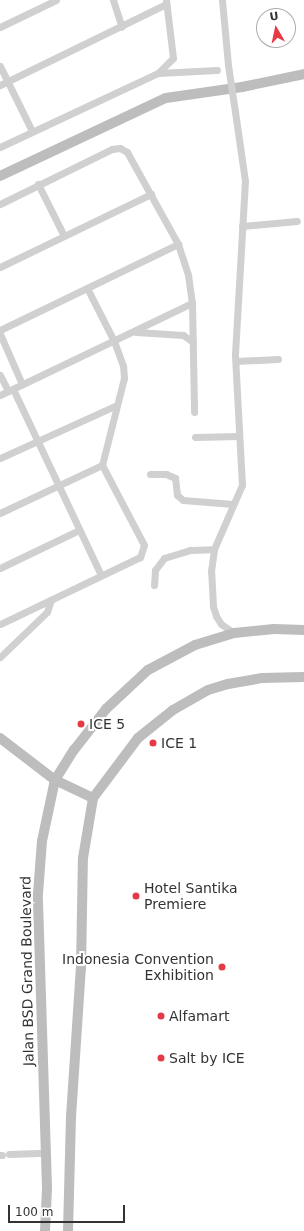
<!DOCTYPE html>
<style>
body{margin:0}
#map{position:relative;width:304px;height:1231px;overflow:hidden;background:#fff;font-family:"DejaVu Sans",sans-serif}
div>[style]{position:absolute}
[style*='--x']{left:calc(var(--x)*1px);top:calc(var(--y)*1px);width:calc(var(--w)*1px);rotate:calc(var(--a)*1deg)}
.street>*{height:7px;margin:-3.5px;padding:0 3.5px;transform-origin:3.5px;border-radius:3.5px;background:#d0d0d0}
.secondary>*{height:10px;margin:-5px;padding:0 5px;transform-origin:5px;border-radius:5px;background:#bdbdbd}
.street-bridge>*{height:7px;margin:-3.5px;padding:0 3.5px;transform-origin:3.5px;border-radius:3.5px;background:#d0d0d0}
.dots>*{width:11px;height:11px;translate:-50% -50%;box-sizing:border-box;border:2px solid #fff;border-radius:50%}
span{translate:-50% -50%;white-space:nowrap;text-align:center;line-height:1.15;-webkit-text-stroke:4px #fff;paint-order:stroke}
.poi-label{font-size:14px;color:#333}
.left{translate:0 -50%;text-align:left}
.right{translate:-100% -50%;text-align:right}
.street-label{font-size:14px;color:#333}
.north{position:absolute;left:256px;top:8px;width:40px;height:40px;box-sizing:border-box;background:#fff;border:1px solid #adadad;border-radius:50%;rotate:351deg;font-size:11px;font-weight:700;line-height:16px;text-align:center;color:#333}
.north::after{content:'';display:block;margin:auto;width:14px;height:18px;background:#e63946;clip-path:polygon(50% 0,100% 100%,50% 72%,0 100%)}
.scale{position:absolute;left:8px;top:1205px;width:117px;height:18px;box-sizing:border-box;border:2px solid #333;border-top:0;padding-left:5px;font-size:12px;line-height:14px;white-space:nowrap;color:#333;-webkit-text-stroke:3px #fff;paint-order:stroke}
</style>
<div id="map">
<div class="street">
<i style="--x:113;--y:0;--w:28;--a:72"></i>
<i style="--x:222;--y:0;--w:65;--a:84.7"></i>
<i style="--x:0;--y:27;--w:62;--a:-25.7"></i>
<i style="--x:0;--y:66;--w:72;--a:63.8"></i>
<i style="--x:158;--y:73;--w:59;--a:-2.9"></i>
<i style="--x:0;--y:85;--w:185;--a:-26"></i>
<i style="--x:0;--y:147;--w:174;--a:-25.1"></i>
<i style="--x:158;--y:73;--w:21;--a:-45"></i>
<i style="--x:173;--y:58;--w:58;--a:-96.9"></i>
<i style="--x:38;--y:184;--w:58;--a:63.4"></i>
<i style="--x:0;--y:204;--w:125;--a:-26.2"></i>
<i style="--x:112;--y:149;--w:8;--a:-7"></i>
<i style="--x:120;--y:148;--w:8;--a:30"></i>
<i style="--x:127;--y:152;--w:105;--a:61"></i>
<i style="--x:178;--y:244;--w:33;--a:72"></i>
<i style="--x:188;--y:275;--w:28;--a:82"></i>
<i style="--x:192;--y:303;--w:109;--a:88.9"></i>
<i style="--x:242;--y:226;--w:55;--a:-5.2"></i>
<i style="--x:0;--y:267;--w:168;--a:-25.8"></i>
<i style="--x:87;--y:288;--w:59;--a:63"></i>
<i style="--x:114;--y:341;--w:27;--a:70"></i>
<i style="--x:123;--y:366;--w:12;--a:85"></i>
<i style="--x:124;--y:378;--w:90;--a:104.2"></i>
<i style="--x:0;--y:330;--w:198;--a:-25.8"></i>
<i style="--x:136;--y:332;--w:47;--a:3.7"></i>
<i style="--x:183;--y:335;--w:12;--a:35"></i>
<i style="--x:0;--y:334;--w:55;--a:66.3"></i>
<i style="--x:236;--y:361;--w:42;--a:-2.7"></i>
<i style="--x:0;--y:375;--w:18;--a:63"></i>
<i style="--x:13;--y:389;--w:206;--a:64.7"></i>
<i style="--x:0;--y:395;--w:213;--a:-25.6"></i>
<i style="--x:195;--y:437;--w:44;--a:-1.3"></i>
<i style="--x:0;--y:458;--w:128;--a:-24.4"></i>
<i style="--x:150;--y:474;--w:16;--a:0"></i>
<i style="--x:166;--y:474;--w:10;--a:24"></i>
<i style="--x:175;--y:478;--w:17;--a:83"></i>
<i style="--x:177;--y:495;--w:8;--a:40"></i>
<i style="--x:183;--y:500;--w:50;--a:4.6"></i>
<i style="--x:0;--y:513;--w:113;--a:-25.2"></i>
<i style="--x:102;--y:465;--w:90;--a:62.3"></i>
<i style="--x:144;--y:545;--w:13;--a:108"></i>
<i style="--x:140;--y:557;--w:155;--a:154.4"></i>
<i style="--x:0;--y:568;--w:88;--a:-25.7"></i>
<i style="--x:154;--y:585;--w:15;--a:-86"></i>
<i style="--x:155;--y:570;--w:15;--a:-53"></i>
<i style="--x:164;--y:558;--w:27;--a:-17"></i>
<i style="--x:190;--y:550;--w:24;--a:-2"></i>
<i style="--x:234;--y:633;--w:16;--a:-145"></i>
<i style="--x:221;--y:624;--w:9;--a:-122"></i>
<i style="--x:216;--y:616;--w:10;--a:-107"></i>
<i style="--x:213;--y:606;--w:35;--a:-93"></i>
<i style="--x:211;--y:571;--w:22;--a:-82"></i>
<i style="--x:214;--y:549;--w:70;--a:-66.4"></i>
<i style="--x:242;--y:485;--w:131;--a:-93.1"></i>
<i style="--x:235;--y:354;--w:173;--a:-86.7"></i>
<i style="--x:245;--y:181;--w:70;--a:-98.2"></i>
<i style="--x:0;--y:657;--w:65;--a:-43.8"></i>
<i style="--x:47;--y:612;--w:13;--a:-72"></i>
<i style="--x:9;--y:1154;--w:37;--a:-2"></i>
<i style="--x:0;--y:1155;--w:2;--a:0"></i>
</div>
<div class="secondary">
<i style="--x:0;--y:176;--w:183;--a:-25.2"></i>
<i style="--x:166;--y:98;--w:77;--a:-8.2"></i>
<i style="--x:242;--y:87;--w:63;--a:-11.8"></i>
<i style="--x:0;--y:738;--w:69;--a:37.4"></i>
<i style="--x:55;--y:780;--w:42;--a:25.3"></i>
<i style="--x:45;--y:1231;--w:43;--a:-87.3"></i>
<i style="--x:47;--y:1188;--w:294;--a:-91.8"></i>
<i style="--x:38;--y:894;--w:53;--a:-85.7"></i>
<i style="--x:42;--y:841;--w:62;--a:-78"></i>
<i style="--x:55;--y:780;--w:36;--a:-58"></i>
<i style="--x:74;--y:750;--w:52;--a:-52"></i>
<i style="--x:106;--y:709;--w:57;--a:-42.9"></i>
<i style="--x:148;--y:670;--w:53;--a:-28"></i>
<i style="--x:195;--y:645;--w:41;--a:-17.1"></i>
<i style="--x:234;--y:633;--w:40;--a:-5.7"></i>
<i style="--x:274;--y:629;--w:30;--a:2"></i>
<i style="--x:68;--y:1231;--w:114;--a:-88.5"></i>
<i style="--x:71;--y:1117;--w:149;--a:-86.2"></i>
<i style="--x:81;--y:968;--w:110;--a:-89"></i>
<i style="--x:83;--y:858;--w:61;--a:-80.5"></i>
<i style="--x:93;--y:798;--w:75;--a:-53.1"></i>
<i style="--x:138;--y:738;--w:45;--a:-38.7"></i>
<i style="--x:173;--y:710;--w:40;--a:-29.7"></i>
<i style="--x:208;--y:690;--w:21;--a:-17"></i>
<i style="--x:228;--y:684;--w:35;--a:-10"></i>
<i style="--x:262;--y:678;--w:42;--a:-1.4"></i>
</div>
<div class="street-bridge">
<i style="--x:228;--y:65;--w:48;--a:81.5"></i>
</div>
<div class="dots">
<i style="left:81px;top:724px;background:#e63946"></i>
<i style="left:153px;top:743px;background:#e63946"></i>
<i style="left:136px;top:896px;background:#e63946"></i>
<i style="left:222px;top:967px;background:#e63946"></i>
<i style="left:161px;top:1016px;background:#e63946"></i>
<i style="left:161px;top:1058px;background:#e63946"></i>
</div>
<div class="poi-label">
<span class="left" style="left:89px;top:724px">ICE 5</span>
<span class="left" style="left:161px;top:743px">ICE 1</span>
<span class="left" style="left:144px;top:896px">Hotel Santika<br>Premiere</span>
<span class="right" style="left:214px;top:967px">Indonesia Convention<br>Exhibition</span>
<span class="left" style="left:169px;top:1016px">Alfamart</span>
<span class="left" style="left:169px;top:1058px">Salt by ICE</span>
</div>
<div class="street-label">
<span style="left:27px;top:971px;rotate:-91deg">Jalan BSD Grand Boulevard</span>
</div>
<div class="north">U</div>
<div class="scale">100 m</div>
</div>
